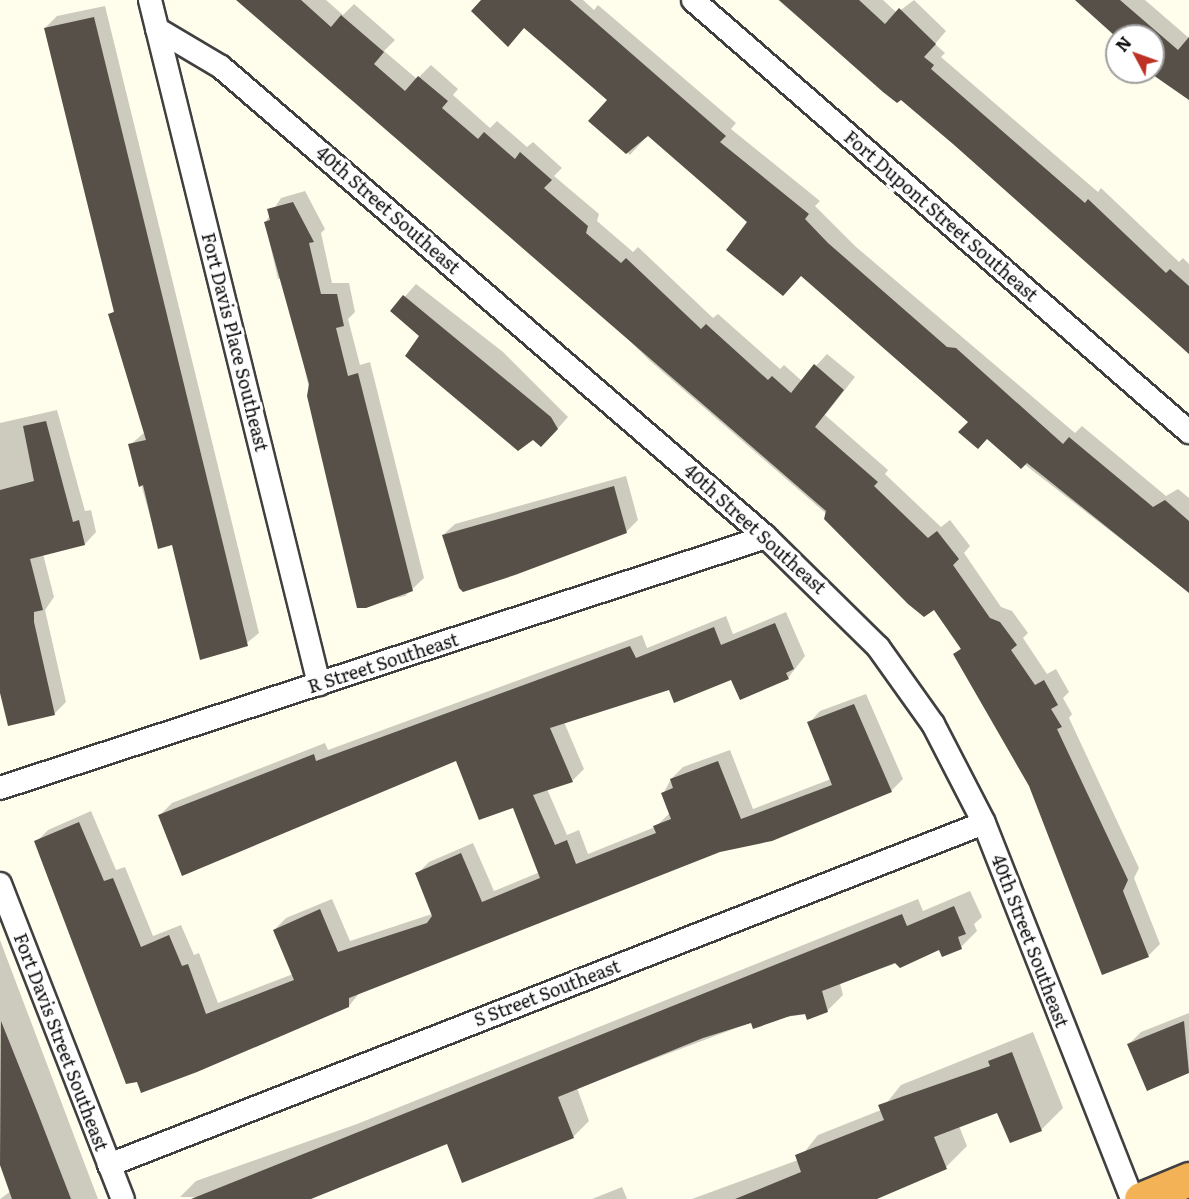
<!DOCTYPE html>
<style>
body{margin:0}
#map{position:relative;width:1189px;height:1199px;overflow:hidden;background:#fffeed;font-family:Literata,serif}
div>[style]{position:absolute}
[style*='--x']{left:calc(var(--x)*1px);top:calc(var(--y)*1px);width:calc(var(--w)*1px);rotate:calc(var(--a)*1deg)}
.shadow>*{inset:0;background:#0003}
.building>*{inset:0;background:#565049}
.roads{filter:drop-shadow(2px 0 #404040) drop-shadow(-2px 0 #404040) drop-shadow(0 2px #404040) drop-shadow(0 -2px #404040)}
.street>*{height:22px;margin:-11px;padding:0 11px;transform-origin:11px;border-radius:11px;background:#fff}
.highway>*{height:33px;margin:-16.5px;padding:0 16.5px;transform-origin:16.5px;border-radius:16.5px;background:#f4b256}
span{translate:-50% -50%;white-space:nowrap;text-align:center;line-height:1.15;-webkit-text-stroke:6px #fff;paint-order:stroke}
.street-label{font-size:18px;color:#0d0d0d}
.north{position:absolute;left:1105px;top:24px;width:60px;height:60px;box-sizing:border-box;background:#fff;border:2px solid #9e9e9e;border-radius:50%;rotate:311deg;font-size:16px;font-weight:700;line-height:24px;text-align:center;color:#0d0d0d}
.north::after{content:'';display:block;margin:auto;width:21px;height:27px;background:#bd3125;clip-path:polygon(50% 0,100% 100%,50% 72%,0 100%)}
</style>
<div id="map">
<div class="shadow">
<i style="clip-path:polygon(238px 0,326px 0,343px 15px,354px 4px,395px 40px,384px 51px,417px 79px,431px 65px,458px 89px,453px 95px,490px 128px,497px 121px,527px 147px,533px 142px,562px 168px,554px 176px,599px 214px,597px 221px,633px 252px,638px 247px,713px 318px,718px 314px,780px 369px,784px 365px,802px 381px,827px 354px,855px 377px,825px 415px,888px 470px,885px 474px,941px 527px,950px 520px,970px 546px,964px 553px,1001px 607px,1012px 611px,1028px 633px,1023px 638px,1047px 674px,1056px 669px,1069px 692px,1063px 698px,1072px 714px,1069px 718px,1139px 868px,1134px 878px,1160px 944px,1149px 955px,1102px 973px,1030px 785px,954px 655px,962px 647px,935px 608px,649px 360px,589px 300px)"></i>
<i style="clip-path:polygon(483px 0,583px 0,594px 10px,598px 5px,736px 123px,731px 129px,820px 201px,815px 206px,855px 246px,1075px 433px,1082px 426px,1166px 496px,1178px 489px,1189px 498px,1189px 592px,970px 422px,649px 134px,630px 155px,590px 121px,609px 99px,525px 27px)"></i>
<i style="clip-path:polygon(778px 0,883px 0,897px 13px,914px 0,946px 31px,935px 44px,945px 53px,941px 57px,1098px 192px,1101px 188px,1179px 262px,1183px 258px,1189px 264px,1189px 354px,1116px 283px,901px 98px,884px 91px)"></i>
<i style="clip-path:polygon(1078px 0,1145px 0,1189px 38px,1189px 95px,1153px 64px,1153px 36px,1120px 36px)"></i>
<i style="clip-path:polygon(105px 6px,259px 633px,239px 649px,201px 659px,173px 544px,159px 548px,130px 445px,145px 432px,110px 315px,115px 310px,45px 28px,57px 16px)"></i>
<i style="clip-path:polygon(305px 191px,325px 229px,321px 233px,332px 283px,349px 283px,355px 312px,348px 319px,360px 365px,370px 362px,424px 578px,405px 596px,358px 606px,284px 277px,278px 279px,265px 223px,281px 198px)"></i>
<i style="clip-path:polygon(416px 284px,503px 352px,568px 417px,553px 434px,392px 311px)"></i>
<i style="clip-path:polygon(57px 410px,85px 511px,91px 510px,96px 532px,85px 544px,43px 554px,54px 597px,45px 610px,66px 702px,54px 714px,0 687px,0 423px)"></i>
<i style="clip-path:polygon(626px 476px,638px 520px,626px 532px,443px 535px,455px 524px)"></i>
<i style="clip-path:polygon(786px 612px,805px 656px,788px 678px,732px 678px,670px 689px,564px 722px,584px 769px,572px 781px,547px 789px,567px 835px,579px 830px,588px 854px,655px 827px,670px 813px,663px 794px,671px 779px,683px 767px,730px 750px,753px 809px,831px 779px,809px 723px,820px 711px,866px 694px,903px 779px,891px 791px,720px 851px,360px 992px,349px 1006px,142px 1091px,36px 842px,48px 830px,91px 811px,116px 870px,125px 867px,153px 936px,181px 925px,194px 955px,199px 953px,218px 1003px,293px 974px,274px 930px,286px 918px,332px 899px,350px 941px,432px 914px,417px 874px,429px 862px,473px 843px,494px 891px,540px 872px,513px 806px,457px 759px,160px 815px,172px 803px,325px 743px,328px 750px,642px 635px,647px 648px,726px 616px,733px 634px)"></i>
<i style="clip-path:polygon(970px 891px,982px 917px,974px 924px,977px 931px,961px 947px,940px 948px,840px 983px,843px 995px,827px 1011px,752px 1022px,577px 1088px,589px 1121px,573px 1137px,448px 1142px,307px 1199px,180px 1197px,196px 1181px,357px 1124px,918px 899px,923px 911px)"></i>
<i style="clip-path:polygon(0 940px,98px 1199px,0 1199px,11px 1191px,0 1161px)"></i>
<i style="clip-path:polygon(1189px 1013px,1189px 1072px,1148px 1089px,1129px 1044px,1141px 1032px)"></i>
<i style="clip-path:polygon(1033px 1032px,1063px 1108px,1042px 1129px,1010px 1141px,998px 1111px,959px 1126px,967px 1146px,946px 1167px,872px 1199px,692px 1199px,798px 1160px,818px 1135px,881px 1110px,901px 1085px)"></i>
<i style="clip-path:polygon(622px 1187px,627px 1199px,592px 1199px)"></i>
</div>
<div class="building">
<i style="clip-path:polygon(236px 0,301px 0,331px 27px,341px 15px,384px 52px,374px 64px,405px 91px,418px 76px,448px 101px,442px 108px,478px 139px,484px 132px,515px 159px,520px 152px,552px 180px,544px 188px,588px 226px,586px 233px,621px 263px,626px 258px,701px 329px,706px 324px,768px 380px,772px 376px,791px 393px,814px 364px,844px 390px,815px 427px,878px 482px,874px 486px,928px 538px,937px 531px,959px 559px,953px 565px,990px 618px,1000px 622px,1017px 645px,1011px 650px,1035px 685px,1044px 680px,1058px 705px,1051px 709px,1062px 727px,1057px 729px,1128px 880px,1123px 891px,1149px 957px,1102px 975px,1029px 786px,953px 654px,961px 649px,934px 610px,924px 617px,908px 604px,824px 519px,826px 511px)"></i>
<i style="clip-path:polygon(481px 0,570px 0,726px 136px,720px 142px,809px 214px,805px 219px,828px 243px,947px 347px,956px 348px,1063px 444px,1069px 437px,1153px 507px,1165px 500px,1189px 521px,1189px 593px,1027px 463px,1021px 469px,987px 439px,978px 449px,958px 432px,968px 422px,801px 276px,783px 296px,726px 250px,747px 222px,648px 136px,626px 154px,588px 121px,607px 100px,524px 28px,508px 47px,471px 11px)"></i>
<i style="clip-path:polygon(779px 0,859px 0,885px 24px,899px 8px,936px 44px,924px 57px,934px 65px,931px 69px,1085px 203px,1088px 199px,1166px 273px,1170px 269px,1189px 286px,1189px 354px,953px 144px,901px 100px,897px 103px,883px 92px)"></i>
<i style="clip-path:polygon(1075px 0,1120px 0,1178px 50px,1189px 37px,1189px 100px,1153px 75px,1153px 36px,1115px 36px)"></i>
<i style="clip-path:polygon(94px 17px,248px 646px,200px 660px,172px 545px,158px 549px,143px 485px,139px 487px,128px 444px,146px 440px,108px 314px,114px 312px,44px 28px)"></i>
<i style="clip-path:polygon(293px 202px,314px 242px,309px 243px,321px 294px,337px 294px,344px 326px,336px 328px,348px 376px,358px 373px,413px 591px,366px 608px,357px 608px,307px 396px,309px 384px,264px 222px,270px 220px,267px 209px)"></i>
<i style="clip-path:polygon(403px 295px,551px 417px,558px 429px,541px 447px,533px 440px,518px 451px,405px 356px,419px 336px,390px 311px)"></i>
<i style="clip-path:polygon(46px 421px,73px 522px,79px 520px,85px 545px,30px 559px,43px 610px,34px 612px,34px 622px,55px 715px,8px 726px,0 693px,0 490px,34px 481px,23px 426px)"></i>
<i style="clip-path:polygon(614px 486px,627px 533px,515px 575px,463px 592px,459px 588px,442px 535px)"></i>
<i style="clip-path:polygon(775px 623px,794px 669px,786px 673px,789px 679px,740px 700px,731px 680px,674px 703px,669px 690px,550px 728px,573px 782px,533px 795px,555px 845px,567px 840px,576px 864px,656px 833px,653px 826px,671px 819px,661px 793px,673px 788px,670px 779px,718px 761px,741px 819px,832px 785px,807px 722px,854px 704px,892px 792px,772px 841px,720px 852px,349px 998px,349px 1007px,197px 1072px,141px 1093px,137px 1082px,126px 1084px,34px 841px,79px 822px,104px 881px,113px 878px,141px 947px,169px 935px,182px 966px,188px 964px,206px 1014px,294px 980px,273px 930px,320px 909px,338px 952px,427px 923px,432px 916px,415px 873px,461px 853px,482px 902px,540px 878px,513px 808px,479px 820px,456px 761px,182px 876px,158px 815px,314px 754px,316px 761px,630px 646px,636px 658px,714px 627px,721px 645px)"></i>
<i style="clip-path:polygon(954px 906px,966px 934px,958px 937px,962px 949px,942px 957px,939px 950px,900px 968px,895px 963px,822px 991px,828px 1012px,807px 1020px,805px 1014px,790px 1016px,753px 1029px,751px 1023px,703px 1038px,558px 1097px,574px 1138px,462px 1183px,447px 1144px,311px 1199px,191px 1199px,902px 914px,907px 926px)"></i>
<i style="clip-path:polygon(1px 1021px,37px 1111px,71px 1199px,12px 1199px,0 1165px)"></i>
<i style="clip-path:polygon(1184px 1021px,1189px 1073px,1147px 1091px,1127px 1044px)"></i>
<i style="clip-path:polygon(1012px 1052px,1042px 1131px,1010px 1143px,997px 1113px,934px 1137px,947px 1169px,877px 1199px,735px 1199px,801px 1172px,795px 1155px,884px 1120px,878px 1105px,990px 1066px,988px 1061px)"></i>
</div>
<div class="roads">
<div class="street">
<i style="--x:150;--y:0;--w:705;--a:76.12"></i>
<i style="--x:693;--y:0;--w:658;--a:41.05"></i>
<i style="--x:157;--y:29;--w:74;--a:30.7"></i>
<i style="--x:221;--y:67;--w:720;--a:40.77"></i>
<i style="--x:766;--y:537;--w:157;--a:44.5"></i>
<i style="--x:878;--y:647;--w:95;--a:54.5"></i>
<i style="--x:933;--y:724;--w:111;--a:62.7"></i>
<i style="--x:984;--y:823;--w:404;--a:68.5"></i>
<i style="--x:0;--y:788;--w:806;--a:-18.14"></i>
<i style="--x:0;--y:884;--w:338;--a:68.7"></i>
<i style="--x:109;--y:1165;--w:939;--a:-21.35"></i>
</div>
<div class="highway">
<i style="--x:1141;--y:1199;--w:52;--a:-22.6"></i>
</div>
</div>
<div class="street-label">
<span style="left:388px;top:210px;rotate:41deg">40th Street Southeast</span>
<span style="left:941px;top:216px;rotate:41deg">Fort Dupont Street Southeast</span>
<span style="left:235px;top:342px;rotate:76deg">Fort Davis Place Southeast</span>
<span style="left:755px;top:529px;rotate:42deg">40th Street Southeast</span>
<span style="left:383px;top:663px;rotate:-18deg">R Street Southeast</span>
<span style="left:1030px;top:941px;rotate:69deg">40th Street Southeast</span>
<span style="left:547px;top:993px;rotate:-21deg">S Street Southeast</span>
<span style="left:61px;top:1042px;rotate:69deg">Fort Davis Street Southeast</span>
</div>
<div class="north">N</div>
</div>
